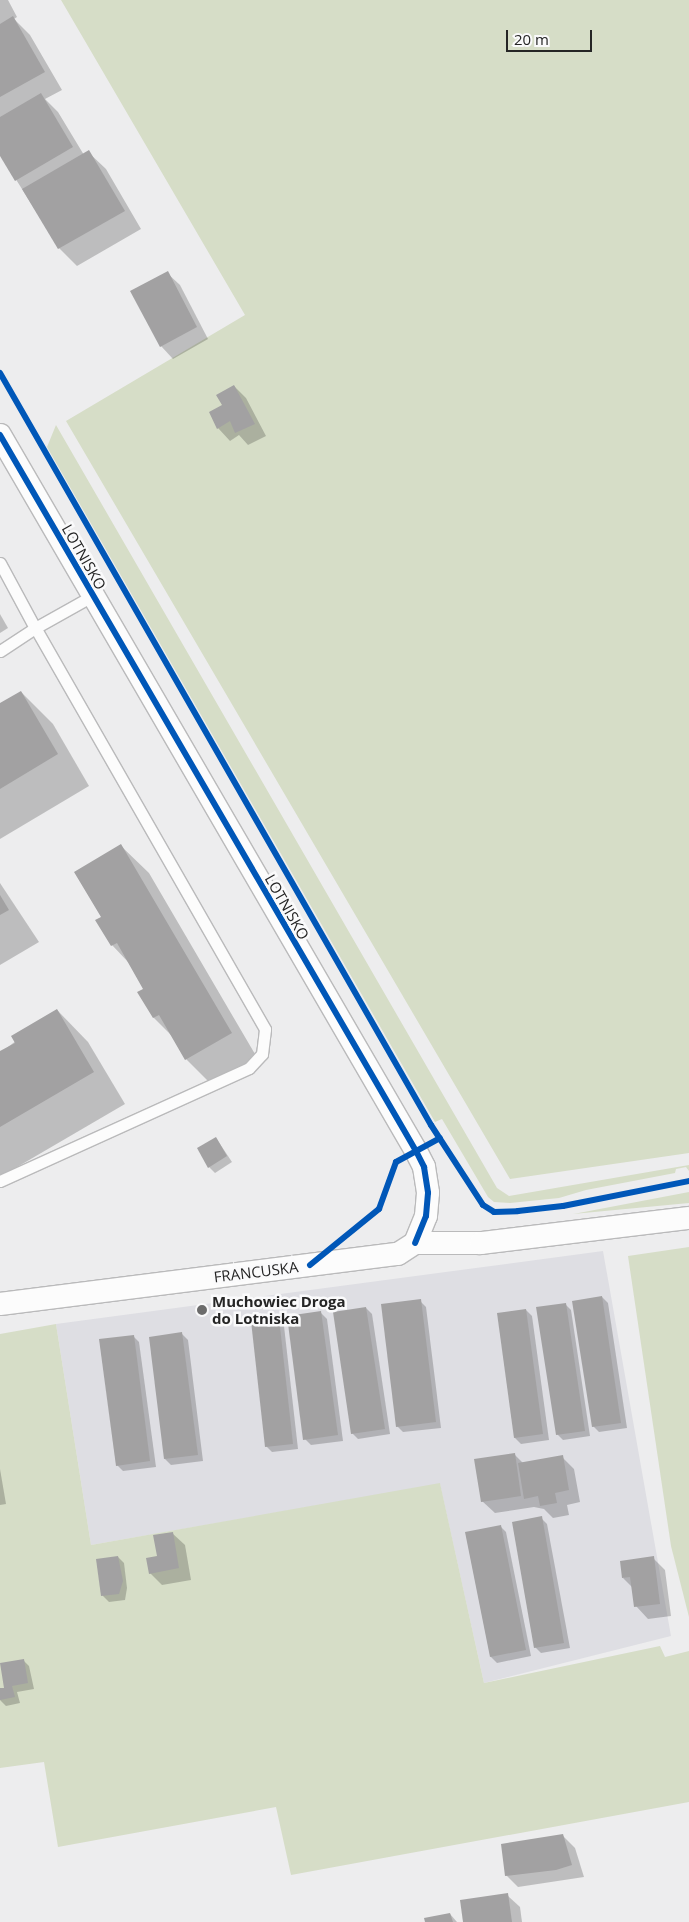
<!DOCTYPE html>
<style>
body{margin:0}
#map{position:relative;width:689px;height:1922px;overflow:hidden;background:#ededee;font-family:"Open Sans",sans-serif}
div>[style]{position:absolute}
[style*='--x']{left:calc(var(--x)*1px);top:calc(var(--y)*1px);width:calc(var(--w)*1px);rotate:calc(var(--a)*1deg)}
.built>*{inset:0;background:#dedee3}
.green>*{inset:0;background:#d6ddc7}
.shadow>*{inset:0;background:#0003}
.building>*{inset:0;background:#a2a1a2}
.roads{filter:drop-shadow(1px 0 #bababb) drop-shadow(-1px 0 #bababb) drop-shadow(0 1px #bababb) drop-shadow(0 -1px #bababb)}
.service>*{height:11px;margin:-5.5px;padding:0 5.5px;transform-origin:5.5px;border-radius:5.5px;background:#fcfcfc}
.minor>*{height:22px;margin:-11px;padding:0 11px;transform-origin:11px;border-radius:11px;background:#fcfcfc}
.cycleway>*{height:6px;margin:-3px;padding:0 3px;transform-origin:3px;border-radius:3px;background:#0057b8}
.dots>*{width:14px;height:14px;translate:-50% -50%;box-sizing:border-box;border:2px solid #fafafb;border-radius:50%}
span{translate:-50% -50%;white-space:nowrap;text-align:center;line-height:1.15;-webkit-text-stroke:5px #fafafb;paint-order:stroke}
.street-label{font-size:15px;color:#252525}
.poi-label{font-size:15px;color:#252525;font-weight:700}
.left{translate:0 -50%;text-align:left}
.scale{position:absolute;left:506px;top:30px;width:86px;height:22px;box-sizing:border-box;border:2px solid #252525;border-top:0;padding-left:6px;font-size:15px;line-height:18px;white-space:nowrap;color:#252525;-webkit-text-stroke:4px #fafafb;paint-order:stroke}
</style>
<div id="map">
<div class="built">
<i style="clip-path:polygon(603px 1251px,671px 1636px,484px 1683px,440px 1484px,91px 1545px,56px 1324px)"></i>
</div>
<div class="green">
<i style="clip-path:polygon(61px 0,689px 0,689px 1153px,510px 1179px,66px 421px,245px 315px)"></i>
<i style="clip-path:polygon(56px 425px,497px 1188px,509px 1196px,689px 1165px,689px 1171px,686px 1167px,676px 1169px,675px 1173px,586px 1190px,559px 1198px,510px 1203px,494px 1202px,488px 1197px,442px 1119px,435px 1122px,47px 447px)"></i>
<i style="clip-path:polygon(689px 1192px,689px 1203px,573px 1214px,584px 1212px)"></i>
<i style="clip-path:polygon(689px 1247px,689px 1617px,671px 1546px,628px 1256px)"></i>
<i style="clip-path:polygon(56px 1324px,91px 1545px,440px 1483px,484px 1683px,660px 1646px,665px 1657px,689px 1651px,689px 1802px,291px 1875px,276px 1807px,58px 1847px,44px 1762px,0 1768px,0 1334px)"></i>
</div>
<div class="shadow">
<i style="clip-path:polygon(0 0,8px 0,17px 17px,14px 19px,30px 35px,62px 90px,45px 99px,58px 112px,84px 155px,88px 152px,106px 169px,141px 229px,77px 266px,59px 248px,0 154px)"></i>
<i style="clip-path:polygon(167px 273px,180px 285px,208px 339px,173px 359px,161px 346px,132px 291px)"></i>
<i style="clip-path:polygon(234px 386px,246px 398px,266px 436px,248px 445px,239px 435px,230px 441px,218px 428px,210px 413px,223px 406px)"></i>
<i style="clip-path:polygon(0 614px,8px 628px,0 633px)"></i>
<i style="clip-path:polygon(21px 692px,53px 724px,89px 786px,0 839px,0 705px)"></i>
<i style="clip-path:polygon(121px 846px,149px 873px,259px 1061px,214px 1087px,186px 1059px,172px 1036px,154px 1018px,139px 992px,145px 989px,129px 963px,112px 945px,103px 917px)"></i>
<i style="clip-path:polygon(0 883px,39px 942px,0 965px)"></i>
<i style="clip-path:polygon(57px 1010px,88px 1042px,125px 1104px,0 1177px,0 1053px)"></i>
<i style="clip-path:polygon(216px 1138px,232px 1162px,215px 1173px,209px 1167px)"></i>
<i style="clip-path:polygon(602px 1297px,608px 1303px,627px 1428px,599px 1432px,593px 1426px)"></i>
<i style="clip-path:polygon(420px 1301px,426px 1307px,441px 1428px,403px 1432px,397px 1426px)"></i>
<i style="clip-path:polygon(565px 1304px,571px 1310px,590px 1436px,563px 1440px,557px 1434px)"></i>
<i style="clip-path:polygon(366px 1308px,372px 1314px,390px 1434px,358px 1439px,352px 1433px)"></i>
<i style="clip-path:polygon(526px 1310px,532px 1316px,549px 1440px,521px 1444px,515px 1438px)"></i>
<i style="clip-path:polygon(321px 1313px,327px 1319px,343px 1441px,311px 1445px,305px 1439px)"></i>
<i style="clip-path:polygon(278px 1320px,284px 1326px,298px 1449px,272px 1452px,266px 1446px)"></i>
<i style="clip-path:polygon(182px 1334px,188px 1340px,203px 1461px,171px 1465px,165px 1459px)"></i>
<i style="clip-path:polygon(133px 1336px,139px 1342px,156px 1467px,123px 1471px,117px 1465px)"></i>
<i style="clip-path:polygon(514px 1454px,524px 1464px,562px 1457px,574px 1469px,580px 1502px,567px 1505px,569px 1515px,553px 1518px,544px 1509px,534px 1507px,495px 1513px,482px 1501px)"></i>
<i style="clip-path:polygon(0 1469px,6px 1504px,0 1505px)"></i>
<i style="clip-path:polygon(541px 1518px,547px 1524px,570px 1648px,541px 1653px,535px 1647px)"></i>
<i style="clip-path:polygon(500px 1526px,506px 1532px,531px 1656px,497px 1663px,491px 1657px,467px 1533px)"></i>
<i style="clip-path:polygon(172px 1533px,185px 1545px,191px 1580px,162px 1585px,150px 1573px)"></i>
<i style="clip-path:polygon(118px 1557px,124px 1563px,127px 1588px,125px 1600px,109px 1602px,103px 1596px,97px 1560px)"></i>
<i style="clip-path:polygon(653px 1558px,665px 1570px,671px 1616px,648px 1619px,636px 1606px,633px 1588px,623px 1578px)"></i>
<i style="clip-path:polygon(23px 1660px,29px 1666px,34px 1689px,17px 1692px,20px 1703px,6px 1706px,0 1700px,0 1690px,6px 1688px)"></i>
<i style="clip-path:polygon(563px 1836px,575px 1848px,584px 1877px,518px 1887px,506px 1875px)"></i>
<i style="clip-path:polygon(507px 1895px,520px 1907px,522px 1922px,465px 1922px)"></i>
<i style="clip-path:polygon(450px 1914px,457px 1922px,426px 1922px)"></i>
</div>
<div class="building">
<i style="clip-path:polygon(13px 16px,45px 72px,0 97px,0 24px)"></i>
<i style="clip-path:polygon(41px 93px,73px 147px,15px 181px,0 156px,0 117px)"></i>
<i style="clip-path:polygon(89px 150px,125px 211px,58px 249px,22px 189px)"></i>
<i style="clip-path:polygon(168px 271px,197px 327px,160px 347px,130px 291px)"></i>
<i style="clip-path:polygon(234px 385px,255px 424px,235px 433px,230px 421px,217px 429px,209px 412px,222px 405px,216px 395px)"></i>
<i style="clip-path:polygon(21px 691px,58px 754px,0 789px,0 703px)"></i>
<i style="clip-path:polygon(121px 844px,232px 1033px,185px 1060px,159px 1015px,153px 1018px,137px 992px,143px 989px,117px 943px,111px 946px,95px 920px,101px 917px,74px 872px)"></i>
<i style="clip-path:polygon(0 895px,9px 910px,0 915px)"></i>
<i style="clip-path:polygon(57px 1009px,94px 1072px,0 1127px,0 1051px,15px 1043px,11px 1036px)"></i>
<i style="clip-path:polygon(216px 1137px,227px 1156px,208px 1168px,197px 1148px)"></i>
<i style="clip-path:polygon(602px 1296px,621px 1423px,592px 1427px,572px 1301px)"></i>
<i style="clip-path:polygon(421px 1299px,436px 1422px,396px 1427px,381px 1304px)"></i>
<i style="clip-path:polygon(566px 1303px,585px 1431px,556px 1435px,536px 1307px)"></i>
<i style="clip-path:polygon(366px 1307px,385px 1429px,351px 1434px,333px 1312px)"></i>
<i style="clip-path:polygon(526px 1309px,543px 1434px,514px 1438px,497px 1313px)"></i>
<i style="clip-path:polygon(321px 1311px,338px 1435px,303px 1440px,287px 1316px)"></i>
<i style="clip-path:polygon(279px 1318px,293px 1444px,265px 1447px,251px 1321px)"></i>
<i style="clip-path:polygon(182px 1332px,198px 1455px,164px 1459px,149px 1337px)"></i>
<i style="clip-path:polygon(134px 1335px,150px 1461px,116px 1466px,99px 1339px)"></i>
<i style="clip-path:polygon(515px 1453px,521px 1496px,481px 1502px,474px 1459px)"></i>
<i style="clip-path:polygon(563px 1455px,569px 1490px,555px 1493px,557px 1503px,540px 1506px,538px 1496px,524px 1499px,518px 1463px)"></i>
<i style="clip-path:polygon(542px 1516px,564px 1643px,534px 1648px,512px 1522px)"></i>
<i style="clip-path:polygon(501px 1525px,526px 1650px,490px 1657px,465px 1532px)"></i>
<i style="clip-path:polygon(173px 1532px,179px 1568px,149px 1574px,146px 1558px,157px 1556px,153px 1535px)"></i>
<i style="clip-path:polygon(118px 1556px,123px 1581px,119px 1594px,101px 1596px,96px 1559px)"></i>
<i style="clip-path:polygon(654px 1556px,660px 1604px,634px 1607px,630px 1577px,622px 1578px,620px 1561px)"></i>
<i style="clip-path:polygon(24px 1659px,28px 1683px,12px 1686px,15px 1697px,0 1700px,0 1688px,4px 1688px,0 1663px)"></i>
<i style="clip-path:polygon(563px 1834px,572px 1865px,556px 1870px,505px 1876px,501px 1844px)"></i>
<i style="clip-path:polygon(508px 1893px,512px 1922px,463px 1922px,460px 1900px)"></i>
<i style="clip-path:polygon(450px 1913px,453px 1922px,425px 1922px,424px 1918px)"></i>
</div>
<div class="roads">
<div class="service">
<i style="--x:0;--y:563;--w:74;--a:61.7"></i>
<i style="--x:35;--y:628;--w:42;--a:146.7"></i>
<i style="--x:0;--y:1181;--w:273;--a:-24.4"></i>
<i style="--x:249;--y:1068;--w:19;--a:-47"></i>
<i style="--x:262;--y:1054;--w:25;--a:-83"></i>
<i style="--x:265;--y:1029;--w:462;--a:-119.8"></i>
<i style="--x:35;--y:628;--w:65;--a:-29.3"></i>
</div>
<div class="minor">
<i style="--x:0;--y:435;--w:828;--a:59.84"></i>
<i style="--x:416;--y:1151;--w:18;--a:63"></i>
<i style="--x:424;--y:1167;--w:26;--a:81"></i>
<i style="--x:428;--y:1193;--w:23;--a:95"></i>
<i style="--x:426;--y:1216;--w:29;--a:112"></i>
<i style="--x:0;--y:1304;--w:401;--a:-7.2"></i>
<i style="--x:398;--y:1254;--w:20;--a:-33"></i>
<i style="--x:415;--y:1243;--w:66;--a:0"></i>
<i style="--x:481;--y:1243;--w:209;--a:-6.9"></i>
</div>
</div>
<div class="cycleway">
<i style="--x:0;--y:373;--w:867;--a:60.18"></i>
<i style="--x:431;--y:1125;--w:95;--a:57"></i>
<i style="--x:483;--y:1205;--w:13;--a:32"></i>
<i style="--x:494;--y:1212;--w:24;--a:-2"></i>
<i style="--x:518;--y:1211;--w:45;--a:-6.3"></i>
<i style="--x:563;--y:1206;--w:128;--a:-11.2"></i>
<i style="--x:0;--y:435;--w:828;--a:59.84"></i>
<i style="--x:416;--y:1151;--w:18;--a:63"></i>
<i style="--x:424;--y:1167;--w:26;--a:81"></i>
<i style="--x:428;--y:1193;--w:23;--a:95"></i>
<i style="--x:426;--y:1216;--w:29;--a:112"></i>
<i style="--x:310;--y:1265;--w:89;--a:-39.1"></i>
<i style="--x:379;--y:1209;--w:50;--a:-70.1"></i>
<i style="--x:396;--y:1162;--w:50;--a:-28.6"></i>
</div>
<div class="dots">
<i style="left:202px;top:1310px;background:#6b6b6b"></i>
</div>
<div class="street-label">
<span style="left:84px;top:557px;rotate:60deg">LOTNISKO</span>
<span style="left:287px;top:907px;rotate:60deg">LOTNISKO</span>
<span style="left:256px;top:1272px;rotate:-7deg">FRANCUSKA</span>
</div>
<div class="poi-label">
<span class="left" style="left:212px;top:1310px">Muchowiec Droga<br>do Lotniska</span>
</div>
<div class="scale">20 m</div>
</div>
